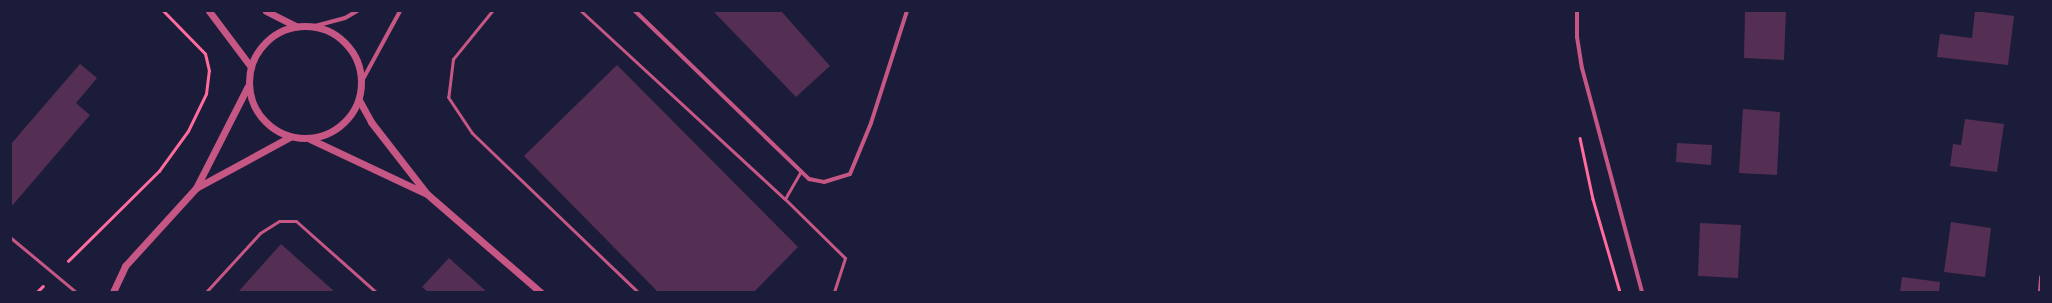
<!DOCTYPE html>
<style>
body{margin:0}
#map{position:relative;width:2052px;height:303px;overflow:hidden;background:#1b1b3a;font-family:Signika,sans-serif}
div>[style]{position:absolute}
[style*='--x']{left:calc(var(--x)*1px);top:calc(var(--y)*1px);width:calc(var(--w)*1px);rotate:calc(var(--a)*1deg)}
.building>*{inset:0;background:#542f53}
.path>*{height:2.5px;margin:-1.25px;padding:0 1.25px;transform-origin:1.25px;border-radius:1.25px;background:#ff6b9d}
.service>*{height:3px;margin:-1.5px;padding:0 1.5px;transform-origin:1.5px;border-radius:1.5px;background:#c65784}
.minor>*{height:4px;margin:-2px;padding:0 2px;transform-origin:2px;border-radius:2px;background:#c65784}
.tertiary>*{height:7px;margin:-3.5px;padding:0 3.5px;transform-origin:3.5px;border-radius:3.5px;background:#c65784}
.tertiary>.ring{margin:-3.5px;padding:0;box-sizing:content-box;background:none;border:7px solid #c65784;border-radius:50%}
span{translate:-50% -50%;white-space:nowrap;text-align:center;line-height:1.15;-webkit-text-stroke:3.5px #1b1b3a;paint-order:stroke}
.frame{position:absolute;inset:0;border:12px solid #1b1b3a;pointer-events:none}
</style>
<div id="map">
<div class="building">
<i style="clip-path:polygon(713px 11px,781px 11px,830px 66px,796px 97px)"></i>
<i style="clip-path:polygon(1745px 11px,1786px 11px,1784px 60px,1744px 58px)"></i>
<i style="clip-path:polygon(1975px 11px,2014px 16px,2008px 65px,1937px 57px,1940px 34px,1972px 38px)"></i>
<i style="clip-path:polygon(80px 64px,97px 78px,76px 103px,90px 115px,11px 207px,11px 144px)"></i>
<i style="clip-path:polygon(617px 65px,798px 247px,754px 292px,658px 292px,524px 156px)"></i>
<i style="clip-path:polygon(1743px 109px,1780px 112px,1777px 175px,1739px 173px)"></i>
<i style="clip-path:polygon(1965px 119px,2004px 124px,1997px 172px,1950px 166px,1953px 144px,1961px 145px)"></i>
<i style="clip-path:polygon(1677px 143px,1712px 145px,1711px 165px,1676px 162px)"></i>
<i style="clip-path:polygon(1951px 222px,1991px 228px,1985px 277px,1944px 272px)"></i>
<i style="clip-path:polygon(1700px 223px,1741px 225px,1738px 278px,1698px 276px)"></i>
<i style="clip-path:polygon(281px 244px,335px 292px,238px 292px)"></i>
<i style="clip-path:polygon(449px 258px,487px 292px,428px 292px,422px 287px)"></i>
<i style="clip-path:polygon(1902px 277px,1940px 282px,1939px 292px,1900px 292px)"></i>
</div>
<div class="path">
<i style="--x:1580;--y:138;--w:62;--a:78"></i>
<i style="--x:1593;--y:199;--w:97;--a:73.8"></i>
<i style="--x:68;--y:261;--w:128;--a:-44.7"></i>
<i style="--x:159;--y:171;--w:49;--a:-54.1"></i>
<i style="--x:188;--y:131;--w:41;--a:-64.1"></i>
<i style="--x:206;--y:94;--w:23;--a:-83"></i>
<i style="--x:209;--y:71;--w:17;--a:-103"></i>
<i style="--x:205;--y:54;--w:60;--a:-134.3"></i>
<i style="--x:37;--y:292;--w:8;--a:-45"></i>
</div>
<div class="service">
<i style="--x:492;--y:11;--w:62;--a:129.1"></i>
<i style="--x:453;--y:59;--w:38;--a:97"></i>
<i style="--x:448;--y:97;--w:43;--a:56.3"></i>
<i style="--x:472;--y:133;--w:230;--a:43.8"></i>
<i style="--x:581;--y:11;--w:277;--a:42.7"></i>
<i style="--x:801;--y:171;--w:32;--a:120"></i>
<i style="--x:785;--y:199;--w:84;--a:44.5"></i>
<i style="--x:845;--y:258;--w:36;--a:108"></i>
<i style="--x:11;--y:238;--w:85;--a:39.7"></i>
<i style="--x:206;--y:292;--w:80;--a:-47.5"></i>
<i style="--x:260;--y:233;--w:22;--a:-32"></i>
<i style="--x:279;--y:221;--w:17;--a:0"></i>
<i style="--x:296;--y:221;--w:107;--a:41.6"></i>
</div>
<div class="minor">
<i style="--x:635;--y:11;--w:242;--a:44"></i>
<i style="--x:809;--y:179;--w:15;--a:11"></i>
<i style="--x:824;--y:182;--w:27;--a:-17"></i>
<i style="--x:850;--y:174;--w:55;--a:-67.6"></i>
<i style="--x:871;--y:123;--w:118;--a:-72.2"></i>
<i style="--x:1577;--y:11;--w:26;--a:90"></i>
<i style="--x:1577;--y:37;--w:31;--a:81"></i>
<i style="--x:1582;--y:68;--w:232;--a:75"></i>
<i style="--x:315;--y:26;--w:31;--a:-15"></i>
<i style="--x:345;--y:18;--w:14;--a:-30"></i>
<i style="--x:362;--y:81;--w:80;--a:-61.5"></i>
<i style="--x:2040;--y:292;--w:15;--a:-86"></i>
</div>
<div class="tertiary">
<i style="--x:209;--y:11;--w:70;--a:53.1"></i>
<i style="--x:266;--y:11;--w:34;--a:27"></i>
<i class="ring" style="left:249px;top:26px;width:105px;height:105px"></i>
<i style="--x:359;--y:100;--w:25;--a:61"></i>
<i style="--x:371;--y:122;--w:91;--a:52.1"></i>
<i style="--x:427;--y:194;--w:150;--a:40.9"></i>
<i style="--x:310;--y:139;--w:127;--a:25.2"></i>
<i style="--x:196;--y:188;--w:107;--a:-28.5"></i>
<i style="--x:113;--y:292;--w:29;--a:-65"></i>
<i style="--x:125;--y:266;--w:105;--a:-47.7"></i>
<i style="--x:196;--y:188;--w:114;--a:-63"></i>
</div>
<div class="frame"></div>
</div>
